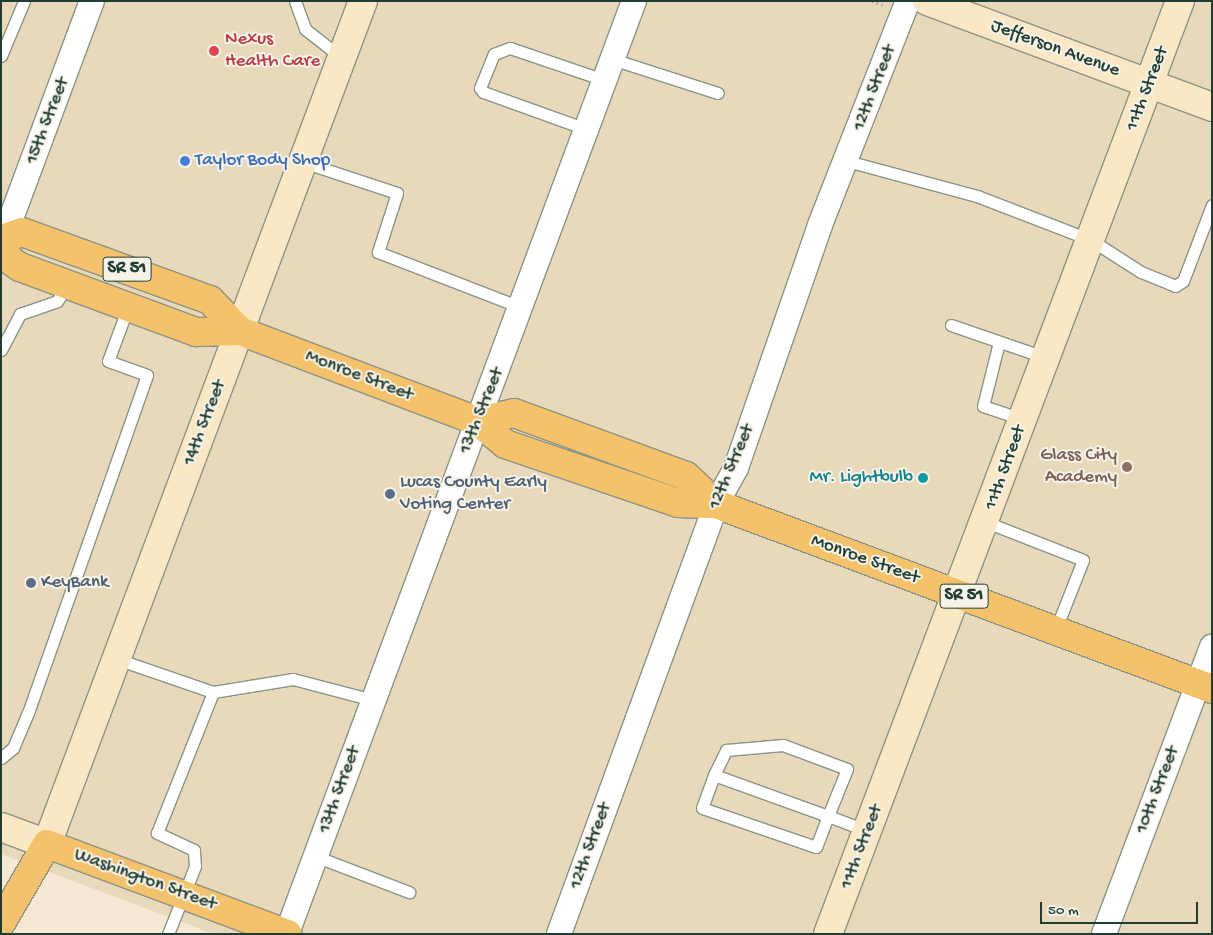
<!DOCTYPE html>
<style>
body{margin:0}
#map{position:relative;width:1213px;height:935px;overflow:hidden;background:#f5e9d6;font-family:"Gochi Hand",sans-serif}
div>[style]{position:absolute}
[style*='--x']{left:calc(var(--x)*1px);top:calc(var(--y)*1px);width:calc(var(--w)*1px);rotate:calc(var(--a)*1deg)}
.built>*{inset:0;background:#e8d9ba}
.path>*{height:3px;margin-top:-1.5px;transform-origin:0;background:repeating-linear-gradient(90deg,#8a9385 0 1px,transparent 0 5px)}
.roads{filter:drop-shadow(1px 0 #8a9385) drop-shadow(-1px 0 #8a9385) drop-shadow(0 1px #8a9385) drop-shadow(0 -1px #8a9385)}
.lane>*{height:11px;margin:-5.5px;padding:0 5.5px;transform-origin:5.5px;border-radius:5.5px;background:#fff}
.street>*{height:24px;margin:-12px;padding:0 12px;transform-origin:12px;border-radius:12px;background:#fff}
.secondary>*{height:28px;margin:-14px;padding:0 14px;transform-origin:14px;border-radius:14px;background:#fae7c3}
.primary>*{height:28px;margin:-14px;padding:0 14px;transform-origin:14px;border-radius:14px;background:#f3c26a}
.highway>*{height:28px;margin:-14px;padding:0 14px;transform-origin:14px;border-radius:14px;background:#f3c26a}
.dots>*{width:14px;height:14px;translate:-50% -50%;box-sizing:border-box;border:2px solid #f7f3e8;border-radius:50%}
span{translate:-50% -50%;white-space:nowrap;text-align:center;line-height:1.15;-webkit-text-stroke:4px #f7f3e8;paint-order:stroke}
.shield-label span{padding:1px 4px;background:#f7f3e8;border:1px solid;border-radius:4px;-webkit-text-stroke-width:0}
.shield-label{font-size:18px;color:#1f3d34;font-weight:700}
.health-label{font-size:19px;color:#be3a42}
.left{translate:0 -50%;text-align:left}
.street-label{font-size:19px;color:#1f3d34}
.shop-label{font-size:19px;color:#366cbe}
.education-label{font-size:19px;color:#785e54}
.right{translate:-100% -50%;text-align:right}
.culture-label{font-size:19px;color:#0d838f}
.service-label{font-size:19px;color:#4e5e75}
.frame{position:absolute;inset:0;border:2px solid #1f3d34;pointer-events:none}
.scale{position:absolute;left:1040px;top:902px;width:158px;height:22px;box-sizing:border-box;border:2px solid #1f3d34;border-top:0;padding-left:6px;font-size:15px;line-height:18px;white-space:nowrap;color:#1f3d34;-webkit-text-stroke:4px #f7f3e8;paint-order:stroke}
</style>
<div id="map">
<div class="built">
<i style="clip-path:polygon(1px 1px,1212px 1px,1212px 934px,214px 934px,1px 854px)"></i>
</div>
<div class="path">
<i style="--x:872;--y:1;--w:12;--a:20"></i>
</div>
<div class="roads">
<div class="lane">
<i style="--x:295;--y:1;--w:30;--a:70"></i>
<i style="--x:305;--y:29;--w:47;--a:38.1"></i>
<i style="--x:1;--y:56;--w:60;--a:-67.3"></i>
<i style="--x:612;--y:59;--w:111;--a:17.8"></i>
<i style="--x:586;--y:129;--w:109;--a:-160.2"></i>
<i style="--x:483;--y:92;--w:5;--a:-127"></i>
<i style="--x:480;--y:88;--w:37;--a:-68"></i>
<i style="--x:494;--y:54;--w:17;--a:-21"></i>
<i style="--x:510;--y:48;--w:99;--a:18.8"></i>
<i style="--x:847;--y:161;--w:135;--a:15.1"></i>
<i style="--x:977;--y:196;--w:122;--a:21.1"></i>
<i style="--x:1091;--y:240;--w:59;--a:32.6"></i>
<i style="--x:1141;--y:272;--w:37;--a:22"></i>
<i style="--x:1175;--y:286;--w:9;--a:-32"></i>
<i style="--x:1183;--y:281;--w:81;--a:-69.1"></i>
<i style="--x:303;--y:162;--w:99;--a:18.3"></i>
<i style="--x:397;--y:193;--w:62;--a:107.9"></i>
<i style="--x:378;--y:252;--w:152;--a:21.2"></i>
<i style="--x:951;--y:325;--w:102;--a:19"></i>
<i style="--x:999;--y:342;--w:66;--a:104"></i>
<i style="--x:983;--y:406;--w:41;--a:18.4"></i>
<i style="--x:1;--y:350;--w:41;--a:-62.2"></i>
<i style="--x:20;--y:314;--w:39;--a:-19"></i>
<i style="--x:57;--y:301;--w:19;--a:-55"></i>
<i style="--x:986;--y:522;--w:104;--a:21.4"></i>
<i style="--x:1083;--y:560;--w:76;--a:111.5"></i>
<i style="--x:117;--y:659;--w:102;--a:19"></i>
<i style="--x:1;--y:758;--w:16;--a:-40"></i>
<i style="--x:13;--y:748;--w:38;--a:-67"></i>
<i style="--x:28;--y:713;--w:358;--a:-70.6"></i>
<i style="--x:147;--y:375;--w:41;--a:-160.3"></i>
<i style="--x:108;--y:361;--w:58;--a:-69.7"></i>
<i style="--x:714;--y:775;--w:28;--a:-64"></i>
<i style="--x:726;--y:750;--w:57;--a:-5"></i>
<i style="--x:783;--y:745;--w:68;--a:20.6"></i>
<i style="--x:847;--y:769;--w:51;--a:112"></i>
<i style="--x:828;--y:816;--w:33;--a:111"></i>
<i style="--x:816;--y:847;--w:120;--a:-161.1"></i>
<i style="--x:702;--y:808;--w:35;--a:-70"></i>
<i style="--x:714;--y:775;--w:121;--a:19.8"></i>
<i style="--x:828;--y:816;--w:43;--a:20.6"></i>
<i style="--x:315;--y:856;--w:101;--a:21"></i>
<i style="--x:168;--y:934;--w:73;--a:-68.3"></i>
<i style="--x:195;--y:866;--w:16;--a:-94"></i>
<i style="--x:194;--y:850;--w:41;--a:-155.3"></i>
<i style="--x:157;--y:833;--w:152;--a:-68.3"></i>
<i style="--x:213;--y:692;--w:81;--a:-9.2"></i>
<i style="--x:293;--y:679;--w:83;--a:14.7"></i>
</div>
<div class="street">
<i style="--x:3;--y:240;--w:255;--a:-69.6"></i>
<i style="--x:287;--y:933;--w:995;--a:-69.58"></i>
<i style="--x:559;--y:934;--w:458;--a:-69.9"></i>
<i style="--x:716;--y:504;--w:41;--a:-60.9"></i>
<i style="--x:736;--y:468;--w:257;--a:-70.9"></i>
<i style="--x:820;--y:225;--w:241;--a:-68.6"></i>
<i style="--x:1104;--y:934;--w:307;--a:-69.4"></i>
</div>
<div class="secondary">
<i style="--x:927;--y:1;--w:304;--a:20.4"></i>
<i style="--x:1;--y:827;--w:49;--a:20.3"></i>
<i style="--x:47;--y:844;--w:900;--a:-69.45"></i>
<i style="--x:828;--y:934;--w:997;--a:-69.33"></i>
</div>
<div class="primary">
<i style="--x:1;--y:239;--w:22;--a:-18"></i>
<i style="--x:22;--y:232;--w:200;--a:19.9"></i>
<i style="--x:210;--y:300;--w:43;--a:45.9"></i>
<i style="--x:3;--y:240;--w:18;--a:77"></i>
<i style="--x:7;--y:258;--w:16;--a:35"></i>
<i style="--x:20;--y:267;--w:188;--a:20.3"></i>
<i style="--x:196;--y:332;--w:44;--a:-1.3"></i>
<i style="--x:240;--y:331;--w:254;--a:20.8"></i>
<i style="--x:477;--y:421;--w:36;--a:39"></i>
<i style="--x:505;--y:444;--w:183;--a:18.8"></i>
<i style="--x:678;--y:503;--w:38;--a:2"></i>
<i style="--x:716;--y:504;--w:529;--a:20.45"></i>
<i style="--x:477;--y:421;--w:38;--a:-12"></i>
<i style="--x:514;--y:413;--w:183;--a:20.1"></i>
<i style="--x:686;--y:476;--w:41;--a:43"></i>
<i style="--x:47;--y:844;--w:257;--a:20.5"></i>
</div>
<div class="highway">
<i style="--x:1;--y:923;--w:91;--a:-59.8"></i>
</div>
</div>
<div class="dots">
<i style="left:214px;top:51px;background:#e0444e"></i>
<i style="left:185px;top:161px;background:#3f7fe0"></i>
<i style="left:1127px;top:467px;background:#8d6e63"></i>
<i style="left:923px;top:478px;background:#0f9aa8"></i>
<i style="left:390px;top:494px;background:#5c6f8a"></i>
<i style="left:31px;top:583px;background:#5c6f8a"></i>
</div>
<div class="shield-label">
<span style="left:127px;top:269px">SR 51</span>
<span style="left:964px;top:596px">SR 51</span>
</div>
<div class="health-label">
<span class="left" style="left:225px;top:51px">Nexus<br>Health Care</span>
</div>
<div class="street-label">
<span style="left:1055px;top:49px;rotate:20deg">Jefferson Avenue</span>
<span style="left:875px;top:88px;rotate:-69deg">12th Street</span>
<span style="left:1148px;top:89px;rotate:-69deg">11th Street</span>
<span style="left:48px;top:121px;rotate:-69deg">15th Street</span>
<span style="left:359px;top:376px;rotate:21deg">Monroe Street</span>
<span style="left:482px;top:411px;rotate:-68deg">13th Street</span>
<span style="left:205px;top:423px;rotate:-69deg">14th Street</span>
<span style="left:732px;top:467px;rotate:-67deg">12th Street</span>
<span style="left:1006px;top:468px;rotate:-70deg">11th Street</span>
<span style="left:865px;top:560px;rotate:20deg">Monroe Street</span>
<span style="left:340px;top:790px;rotate:-70deg">13th Street</span>
<span style="left:1158px;top:790px;rotate:-69deg">10th Street</span>
<span style="left:591px;top:846px;rotate:-70deg">12th Street</span>
<span style="left:862px;top:847px;rotate:-69deg">11th Street</span>
<span style="left:145px;top:880px;rotate:20deg">Washington Street</span>
</div>
<div class="shop-label">
<span class="left" style="left:195px;top:161px">Taylor Body Shop</span>
</div>
<div class="education-label">
<span class="right" style="left:1117px;top:467px">Glass City<br>Academy</span>
</div>
<div class="culture-label">
<span class="right" style="left:913px;top:478px">Mr. Lightbulb</span>
</div>
<div class="service-label">
<span class="left" style="left:400px;top:494px">Lucas County Early<br>Voting Center</span>
<span class="left" style="left:41px;top:583px">KeyBank</span>
</div>
<div class="frame"></div>
<div class="scale">50 m</div>
</div>
